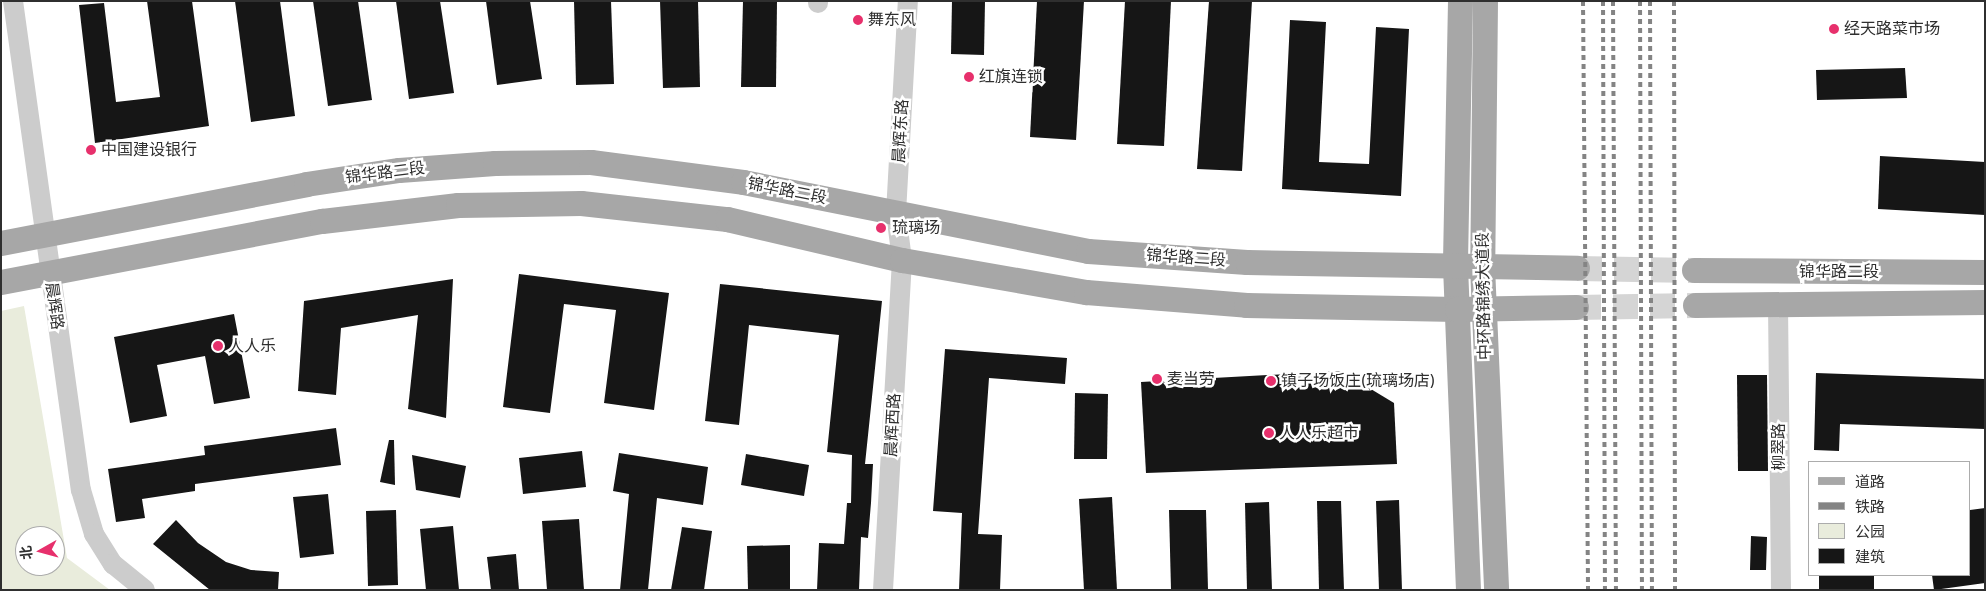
<!DOCTYPE html>
<meta charset="utf-8">
<style>
body{margin:0}
#map{position:relative;width:1986px;height:591px;overflow:hidden;background:#fff;font-family:Cabin,"Noto Sans SC",sans-serif}
div>[style]{position:absolute}
[style*='--x']{left:calc(var(--x)*1px);top:calc(var(--y)*1px);width:calc(var(--w)*1px);rotate:calc(var(--a)*1deg)}
.green>*{inset:0;background:#e9ecdc}
.building>*{inset:0;background:#161616}
.major-tunnel>*{height:25px;margin-top:-12.5px;transform-origin:0;background:repeating-linear-gradient(90deg,#d5d5d5 0 25px,transparent 0 37px)}
.minor>*{height:20px;margin:-10px;padding:0 10px;transform-origin:10px;border-radius:10px;background:#ccc}
.major>*{height:25px;margin:-12.5px;padding:0 12.5px;transform-origin:12.5px;border-radius:12.5px;background:#a7a7a7}
.rail>*{height:4px;margin-top:-2px;transform-origin:0;background:repeating-linear-gradient(90deg,#848484 0 5px,transparent 0 9px)}
.dots>*{width:14px;height:14px;translate:-50% -50%;box-sizing:border-box;border:2px solid #fff;border-radius:50%}
span{translate:-50% -50%;white-space:nowrap;text-align:center;line-height:1.15;-webkit-text-stroke:5px #fff;paint-order:stroke}
.poi-label{font-size:16px;color:#2f2f2f}
.left{translate:0 -50%;text-align:left}
.street-label{font-size:16px;color:#2f2f2f}
.frame{position:absolute;inset:0;border:2px solid #2f2f2f;pointer-events:none}
.legend{position:absolute;left:1808px;top:461px;width:162px;height:115px;box-sizing:border-box;background:#fff;border:1px solid #acacac;margin:0;padding:6px 9px;list-style:none;font-size:15px;color:#2f2f2f}
.legend li{display:flex;align-items:center;gap:10px;height:25px}
.legend b{width:25px;border:1px solid #acacac}
.north{position:absolute;left:15px;top:526px;width:50px;height:50px;box-sizing:border-box;background:#fff;border:1px solid #acacac;border-radius:50%;rotate:263deg;font-size:14px;font-weight:700;line-height:20px;text-align:center;color:#2f2f2f}
.north::after{content:'';display:block;margin:auto;width:18px;height:22px;background:#e7306c;clip-path:polygon(50% 0,100% 100%,50% 72%,0 100%)}
</style>
<div id="map">
<div class="green">
<i style="clip-path:polygon(evenodd,24px 306px,67px 558px,110px 590px,1px 590px,1px 311px,24px 306px,25px 536px,55px 536px,55px 566px,25px 566px,25px 536px)"></i>
</div>
<div class="building">
<i style="clip-path:polygon(147px 1px,192px 1px,209px 126px,95px 143px,79px 5px,104px 3px,116px 102px,160px 97px)"></i>
<i style="clip-path:polygon(235px 1px,280px 1px,295px 116px,251px 122px)"></i>
<i style="clip-path:polygon(313px 1px,358px 1px,372px 100px,328px 106px)"></i>
<i style="clip-path:polygon(396px 1px,440px 1px,454px 93px,409px 99px)"></i>
<i style="clip-path:polygon(486px 1px,530px 1px,542px 79px,497px 85px)"></i>
<i style="clip-path:polygon(574px 1px,611px 1px,614px 84px,576px 85px)"></i>
<i style="clip-path:polygon(660px 1px,698px 1px,700px 87px,663px 88px)"></i>
<i style="clip-path:polygon(743px 1px,777px 1px,776px 87px,741px 87px)"></i>
<i style="clip-path:polygon(952px 1px,985px 1px,984px 55px,951px 54px)"></i>
<i style="clip-path:polygon(1037px 1px,1084px 1px,1076px 140px,1030px 137px)"></i>
<i style="clip-path:polygon(1125px 1px,1171px 1px,1164px 146px,1117px 144px)"></i>
<i style="clip-path:polygon(1209px 1px,1252px 1px,1242px 171px,1197px 169px)"></i>
<i style="clip-path:polygon(1290px 20px,1326px 22px,1319px 162px,1369px 164px,1376px 27px,1409px 29px,1401px 196px,1282px 189px)"></i>
<i style="clip-path:polygon(1905px 68px,1907px 98px,1817px 100px,1816px 70px)"></i>
<i style="clip-path:polygon(1880px 156px,1985px 162px,1985px 215px,1878px 209px)"></i>
<i style="clip-path:polygon(519px 274px,669px 293px,654px 410px,604px 403px,616px 310px,564px 304px,550px 413px,503px 407px)"></i>
<i style="clip-path:polygon(453px 279px,446px 418px,408px 409px,418px 315px,341px 328px,336px 395px,298px 391px,304px 301px)"></i>
<i style="clip-path:polygon(720px 284px,882px 301px,865px 464px,873px 464px,871px 503px,868px 538px,861px 537px,859px 590px,817px 590px,819px 543px,844px 544px,847px 503px,851px 503px,852px 455px,827px 452px,839px 335px,749px 325px,739px 425px,705px 421px)"></i>
<i style="clip-path:polygon(234px 314px,250px 398px,214px 404px,205px 356px,157px 365px,167px 416px,130px 423px,114px 337px)"></i>
<i style="clip-path:polygon(945px 349px,1067px 358px,1065px 384px,989px 378px,978px 534px,1002px 535px,1000px 590px,959px 590px,962px 513px,933px 511px)"></i>
<i style="clip-path:polygon(1341px 371px,1394px 403px,1397px 464px,1146px 473px,1141px 382px)"></i>
<i style="clip-path:polygon(1816px 373px,1985px 379px,1985px 429px,1840px 424px,1839px 451px,1814px 450px)"></i>
<i style="clip-path:polygon(1737px 375px,1767px 375px,1768px 471px,1738px 471px)"></i>
<i style="clip-path:polygon(1075px 393px,1108px 394px,1107px 459px,1074px 459px)"></i>
<i style="clip-path:polygon(336px 428px,341px 465px,195px 484px,195px 491px,142px 499px,145px 518px,116px 522px,108px 469px,205px 455px,204px 446px)"></i>
<i style="clip-path:polygon(389px 440px,394px 440px,395px 485px,380px 482px)"></i>
<i style="clip-path:polygon(582px 451px,586px 487px,523px 494px,519px 458px)"></i>
<i style="clip-path:polygon(619px 453px,708px 467px,703px 505px,657px 498px,648px 590px,620px 590px,629px 494px,613px 491px)"></i>
<i style="clip-path:polygon(746px 454px,809px 465px,804px 496px,741px 485px)"></i>
<i style="clip-path:polygon(412px 455px,466px 466px,460px 498px,416px 490px)"></i>
<i style="clip-path:polygon(328px 494px,334px 554px,300px 558px,293px 497px)"></i>
<i style="clip-path:polygon(1112px 497px,1117px 590px,1084px 590px,1079px 499px)"></i>
<i style="clip-path:polygon(1399px 500px,1402px 590px,1379px 590px,1376px 501px)"></i>
<i style="clip-path:polygon(1317px 501px,1341px 501px,1344px 590px,1319px 590px)"></i>
<i style="clip-path:polygon(1269px 502px,1272px 590px,1247px 590px,1245px 503px)"></i>
<i style="clip-path:polygon(1985px 508px,1985px 583px,1934px 590px,1932px 575px,1970px 575px,1970px 510px)"></i>
<i style="clip-path:polygon(396px 510px,398px 585px,368px 586px,366px 511px)"></i>
<i style="clip-path:polygon(1169px 510px,1206px 510px,1208px 590px,1171px 590px)"></i>
<i style="clip-path:polygon(579px 519px,584px 590px,547px 590px,542px 521px)"></i>
<i style="clip-path:polygon(176px 520px,198px 543px,226px 562px,251px 570px,279px 572px,278px 590px,210px 590px,153px 544px)"></i>
<i style="clip-path:polygon(453px 526px,459px 590px,426px 590px,420px 529px)"></i>
<i style="clip-path:polygon(682px 527px,712px 531px,704px 590px,671px 590px)"></i>
<i style="clip-path:polygon(1751px 536px,1767px 537px,1766px 570px,1750px 570px)"></i>
<i style="clip-path:polygon(790px 545px,790px 590px,748px 590px,747px 546px)"></i>
<i style="clip-path:polygon(516px 554px,519px 590px,491px 590px,487px 557px)"></i>
<i style="clip-path:polygon(1819px 575px,1874px 575px,1874px 590px,1819px 590px)"></i>
</div>
<div class="major-tunnel">
<i style="--x:1577;--y:268;--w:117;--a:1"></i>
<i style="--x:1576;--y:307;--w:119;--a:-1"></i>
</div>
<div class="minor">
<i style="--x:13;--y:1;--w:494;--a:82.1"></i>
<i style="--x:81;--y:490;--w:46;--a:73.5"></i>
<i style="--x:94;--y:534;--w:36;--a:58"></i>
<i style="--x:113;--y:564;--w:41;--a:39.1"></i>
<i style="--x:818;--y:3;--w:2;--a:-90"></i>
<i style="--x:1778;--y:304;--w:286;--a:89.4"></i>
<i style="--x:883;--y:590;--w:331;--a:-86.7"></i>
<i style="--x:902;--y:260;--w:47;--a:-97.3"></i>
<i style="--x:896;--y:213;--w:212;--a:-86.8"></i>
</div>
<div class="major">
<i style="--x:1460;--y:1;--w:265;--a:91.1"></i>
<i style="--x:1455;--y:266;--w:324;--a:87.7"></i>
<i style="--x:1485;--y:1;--w:265;--a:90.6"></i>
<i style="--x:1482;--y:266;--w:324;--a:87.5"></i>
<i style="--x:1;--y:243;--w:311;--a:-10.9"></i>
<i style="--x:306;--y:184;--w:94;--a:-8.6"></i>
<i style="--x:399;--y:170;--w:96;--a:-4.2"></i>
<i style="--x:495;--y:163;--w:96;--a:-0.6"></i>
<i style="--x:591;--y:162;--w:153;--a:7.5"></i>
<i style="--x:743;--y:182;--w:352;--a:11.3"></i>
<i style="--x:1088;--y:251;--w:159;--a:4"></i>
<i style="--x:1247;--y:262;--w:330;--a:1"></i>
<i style="--x:1694;--y:270;--w:291;--a:0.4"></i>
<i style="--x:1;--y:282;--w:327;--a:-10.8"></i>
<i style="--x:322;--y:221;--w:137;--a:-6.7"></i>
<i style="--x:458;--y:205;--w:123;--a:-0.9"></i>
<i style="--x:581;--y:203;--w:147;--a:6.3"></i>
<i style="--x:727;--y:219;--w:180;--a:13.2"></i>
<i style="--x:902;--y:260;--w:187;--a:9.9"></i>
<i style="--x:1086;--y:292;--w:161;--a:4.6"></i>
<i style="--x:1246;--y:305;--w:211;--a:1.1"></i>
<i style="--x:1457;--y:309;--w:119;--a:-1"></i>
<i style="--x:1695;--y:305;--w:290;--a:-0.6"></i>
</div>
<div class="rail">
<i style="--x:1583;--y:1;--w:589;--a:89.51"></i>
<i style="--x:1603;--y:1;--w:589;--a:89.81"></i>
<i style="--x:1613;--y:1;--w:589;--a:89.71"></i>
<i style="--x:1640;--y:1;--w:589;--a:89.81"></i>
<i style="--x:1650;--y:1;--w:589;--a:89.81"></i>
<i style="--x:1674;--y:1;--w:589;--a:89.9"></i>
</div>
<div class="dots">
<i style="left:858px;top:20px;background:#e7306c"></i>
<i style="left:1834px;top:29px;background:#e7306c"></i>
<i style="left:969px;top:77px;background:#e7306c"></i>
<i style="left:91px;top:150px;background:#e7306c"></i>
<i style="left:881px;top:228px;background:#e7306c"></i>
<i style="left:218px;top:346px;background:#e7306c"></i>
<i style="left:1157px;top:379px;background:#e7306c"></i>
<i style="left:1271px;top:381px;background:#e7306c"></i>
<i style="left:1269px;top:433px;background:#e7306c"></i>
</div>
<div class="poi-label">
<span class="left" style="left:868px;top:20px">舞东风</span>
<span class="left" style="left:1844px;top:29px">经天路菜市场</span>
<span class="left" style="left:979px;top:77px">红旗连锁</span>
<span class="left" style="left:101px;top:150px">中国建设银行</span>
<span class="left" style="left:892px;top:228px">琉璃场</span>
<span class="left" style="left:228px;top:346px">人人乐</span>
<span class="left" style="left:1167px;top:379px">麦当劳</span>
<span class="left" style="left:1281px;top:381px">镇子场饭庄(琉璃场店)</span>
<span class="left" style="left:1279px;top:433px">人人乐超市</span>
</div>
<div class="street-label">
<span style="left:901px;top:131px;rotate:-87deg">晨辉东路</span>
<span style="left:385px;top:173px;rotate:-7deg">锦华路二段</span>
<span style="left:787px;top:191px;rotate:11deg">锦华路二段</span>
<span style="left:1186px;top:258px;rotate:4deg">锦华路二段</span>
<span style="left:1839px;top:272px">锦华路二段</span>
<span style="left:1484px;top:296px;rotate:-91deg">中环路锦绣大道段</span>
<span style="left:54px;top:306px;rotate:82deg">晨辉路</span>
<span style="left:893px;top:425px;rotate:-87deg">晨辉西路</span>
<span style="left:1779px;top:447px;rotate:-90deg">柳翠路</span>
</div>
<div class="frame"></div>
<ul class="legend">
<li><b style="height:6px;background:#a7a7a7"></b>道路</li>
<li><b style="height:6px;background:#848484"></b>铁路</li>
<li><b style="height:14px;background:#e9ecdc"></b>公园</li>
<li><b style="height:14px;background:#161616"></b>建筑</li>
</ul>
<div class="north">北</div>
</div>
